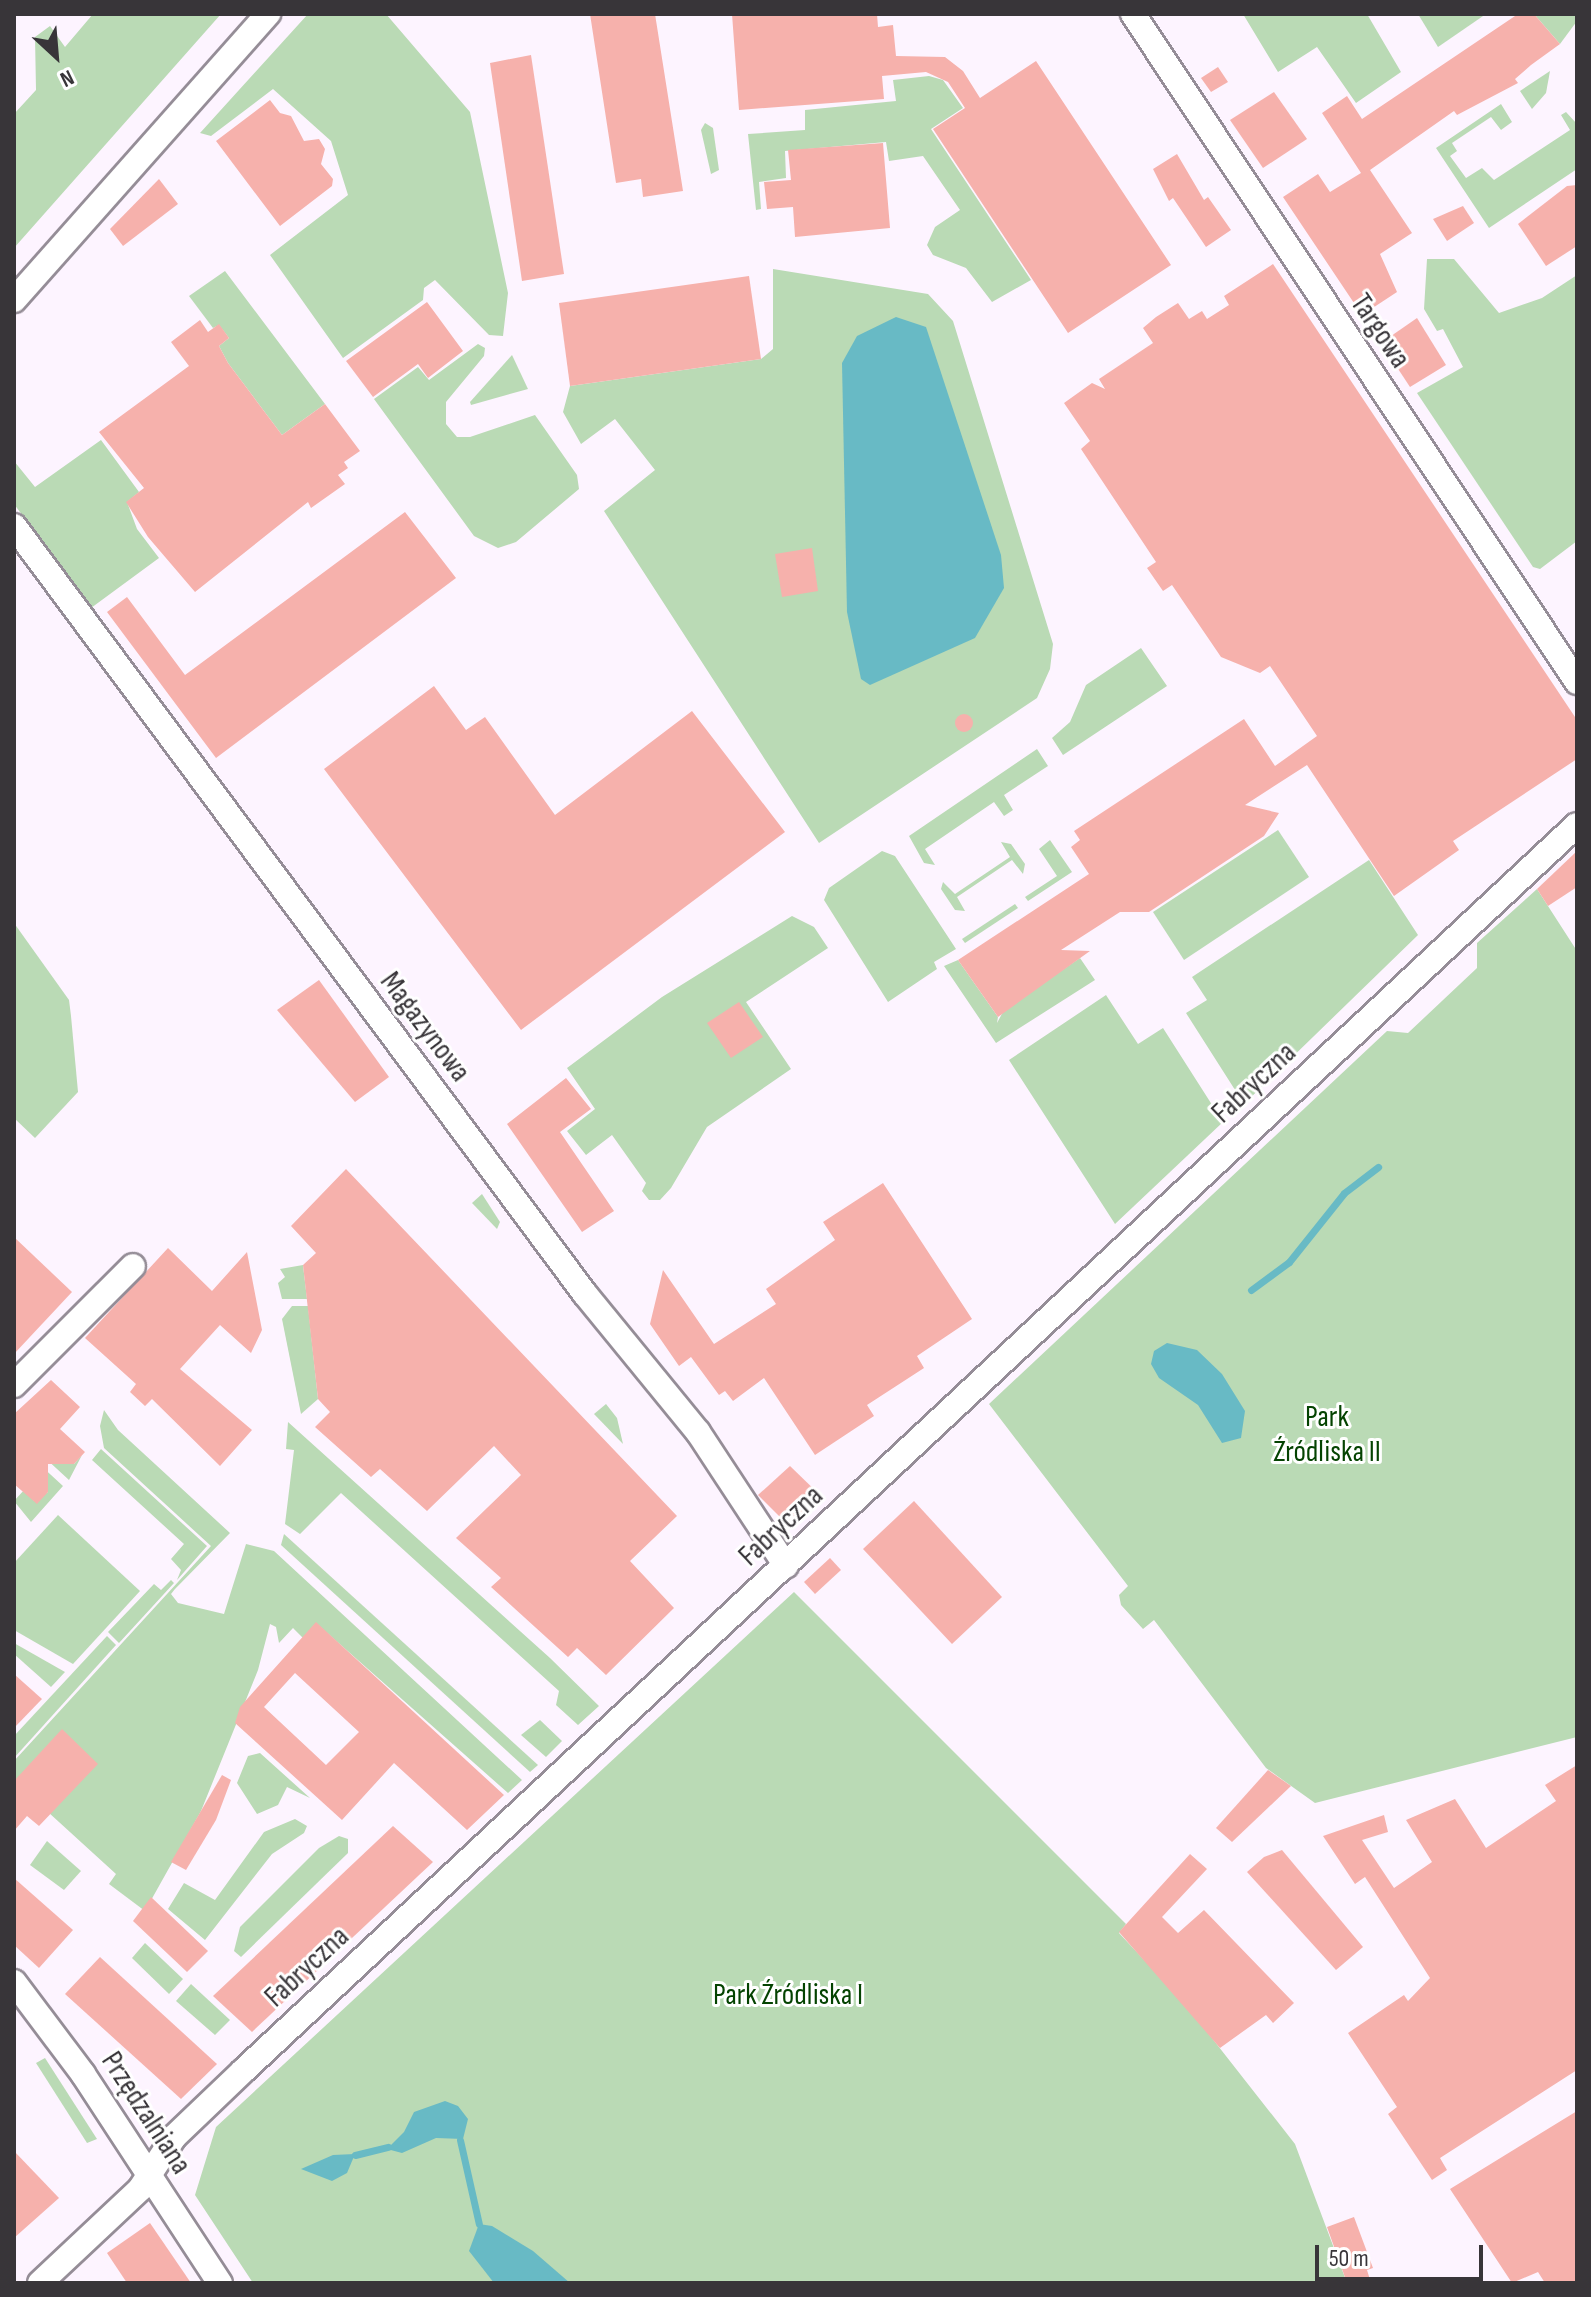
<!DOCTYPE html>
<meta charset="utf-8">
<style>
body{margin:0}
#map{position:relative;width:1591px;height:2297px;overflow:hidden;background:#fdf4ff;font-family:"Sofia Sans Condensed",sans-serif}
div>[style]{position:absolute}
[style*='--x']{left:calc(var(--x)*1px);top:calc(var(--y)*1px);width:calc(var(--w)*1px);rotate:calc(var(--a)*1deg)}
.green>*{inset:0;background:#badab5}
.water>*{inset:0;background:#68bac5}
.stream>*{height:7px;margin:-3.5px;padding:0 3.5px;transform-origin:3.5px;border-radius:3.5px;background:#68bac5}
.building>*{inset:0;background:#f6b1ac}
.round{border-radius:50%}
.roads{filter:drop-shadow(2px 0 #958d97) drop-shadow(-2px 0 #958d97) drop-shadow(0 2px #958d97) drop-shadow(0 -2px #958d97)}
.minor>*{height:24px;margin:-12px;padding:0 12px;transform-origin:12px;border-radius:12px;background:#fff}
span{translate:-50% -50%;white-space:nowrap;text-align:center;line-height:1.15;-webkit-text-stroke:6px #fff;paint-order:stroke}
.street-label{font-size:30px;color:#383539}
.park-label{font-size:30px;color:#044301}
.frame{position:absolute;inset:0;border:16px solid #383539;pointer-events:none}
.north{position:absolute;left:16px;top:16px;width:80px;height:80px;-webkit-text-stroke:6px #fff;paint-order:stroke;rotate:154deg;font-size:22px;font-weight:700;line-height:32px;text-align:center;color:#383539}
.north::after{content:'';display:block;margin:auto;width:28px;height:36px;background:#383539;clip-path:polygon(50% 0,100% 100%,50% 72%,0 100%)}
.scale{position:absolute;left:1315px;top:2245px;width:168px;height:36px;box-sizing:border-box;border:4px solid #383539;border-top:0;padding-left:10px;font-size:24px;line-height:28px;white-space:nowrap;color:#383539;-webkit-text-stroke:6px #fff;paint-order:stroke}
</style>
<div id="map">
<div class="green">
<i style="clip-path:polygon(93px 14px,221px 14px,14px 248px,14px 114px,36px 90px,35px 37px,50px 26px,65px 47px)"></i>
<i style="clip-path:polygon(308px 14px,386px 14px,470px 112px,508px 293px,503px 336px,489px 335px,435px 280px,424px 288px,423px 300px,343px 358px,270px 255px,348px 195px,331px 141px,273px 89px,211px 136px,200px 133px)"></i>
<i style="clip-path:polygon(1243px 14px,1367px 14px,1401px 72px,1356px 103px,1317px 47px,1278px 72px)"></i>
<i style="clip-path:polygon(1418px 14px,1486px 14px,1438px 47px)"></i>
<i style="clip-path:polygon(1534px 14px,1577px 14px,1577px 21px,1560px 44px)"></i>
<i style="clip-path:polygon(1550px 71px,1546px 93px,1532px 109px,1520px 91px)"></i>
<i style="clip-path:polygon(929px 76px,943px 80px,963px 108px,931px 129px,1031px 280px,992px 302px,966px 268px,933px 255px,927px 245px,935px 227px,960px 210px,923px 156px,889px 161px,886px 142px,785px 151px,786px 178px,759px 182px,761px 209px,756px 210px,748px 134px,805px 130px,805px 110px,896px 101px,893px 80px)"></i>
<i style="clip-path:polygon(1501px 104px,1512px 122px,1501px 130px,1491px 117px,1452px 143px,1457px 151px,1450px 156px,1466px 178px,1482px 168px,1494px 180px,1570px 130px,1561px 115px,1566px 112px,1577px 124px,1577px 169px,1489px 228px,1436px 148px)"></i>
<i style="clip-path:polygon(705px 123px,713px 128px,719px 170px,711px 174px,701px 130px)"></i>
<i style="clip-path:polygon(1427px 259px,1454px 259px,1499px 313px,1542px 298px,1577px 275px,1577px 541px,1540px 569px,1533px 567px,1417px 393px,1463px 367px,1443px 329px,1437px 331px,1424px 309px)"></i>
<i style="clip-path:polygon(773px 269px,928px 294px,953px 321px,1053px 644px,1050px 669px,1037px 698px,819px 843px,604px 511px,655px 470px,615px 419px,581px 444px,563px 412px,570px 386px,761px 359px,773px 349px)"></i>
<i style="clip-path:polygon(225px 271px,325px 404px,282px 435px,228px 363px,219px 346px,229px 338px,219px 325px,213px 328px,189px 296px)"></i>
<i style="clip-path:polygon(478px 344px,485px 348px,484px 356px,446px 402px,446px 424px,457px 437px,470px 437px,535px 415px,577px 475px,579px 489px,516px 542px,498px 548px,474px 536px,374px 399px,418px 367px,429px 380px)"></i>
<i style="clip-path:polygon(512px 355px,528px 389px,471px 405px,470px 402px)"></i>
<i style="clip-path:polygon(101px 440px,139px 492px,127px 502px,137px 529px,159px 558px,91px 608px,14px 504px,14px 461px,35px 487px)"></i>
<i style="clip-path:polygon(1141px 648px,1167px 686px,1063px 755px,1052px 738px,1070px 722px,1086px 685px)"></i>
<i style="clip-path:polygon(1037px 749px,1048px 766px,1004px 795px,1013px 810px,1004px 816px,994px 802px,925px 849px,935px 865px,924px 863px,909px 836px)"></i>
<i style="clip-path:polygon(1278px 830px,1309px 877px,1184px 960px,1153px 912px)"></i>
<i style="clip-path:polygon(1050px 840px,1072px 872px,1028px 901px,1025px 897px,1057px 876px,1039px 849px)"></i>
<i style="clip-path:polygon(1001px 842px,1011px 844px,1025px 864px,1023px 874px,1012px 860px,957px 897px,965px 911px,955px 910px,941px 889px,943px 882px,955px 894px,1010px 857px)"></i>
<i style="clip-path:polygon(882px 851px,895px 856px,956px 949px,934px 962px,937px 969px,888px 1002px,824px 900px,829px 888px)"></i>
<i style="clip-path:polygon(1369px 860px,1418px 935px,1244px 1104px,1186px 1013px,1207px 1000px,1192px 977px)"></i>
<i style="clip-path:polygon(1537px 889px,1577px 951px,1577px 1737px,1315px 1803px,1266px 1768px,1154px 1620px,1143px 1629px,1121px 1605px,1119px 1595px,1128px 1586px,989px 1404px,1387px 1031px,1408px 1033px,1477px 968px,1477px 943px)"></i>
<i style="clip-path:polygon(1015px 904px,1018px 908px,965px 943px,962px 939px)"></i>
<i style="clip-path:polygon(792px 916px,814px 927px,828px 948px,746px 1002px,791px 1069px,707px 1127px,671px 1188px,660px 1200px,649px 1200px,642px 1191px,646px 1183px,612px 1135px,586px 1155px,567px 1131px,595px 1109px,567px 1068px,662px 997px)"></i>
<i style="clip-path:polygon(14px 923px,69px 1000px,71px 1016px,78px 1092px,35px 1138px,14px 1118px)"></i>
<i style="clip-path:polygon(1080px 958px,1095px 980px,996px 1043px,944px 966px,958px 960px,998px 1017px,997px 1023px,1004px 1010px)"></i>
<i style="clip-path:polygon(1106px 995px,1138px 1044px,1163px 1028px,1223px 1122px,1115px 1224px,1009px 1060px)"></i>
<i style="clip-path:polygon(482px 1194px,500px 1222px,497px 1229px,472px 1203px)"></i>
<i style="clip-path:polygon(303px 1265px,307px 1299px,282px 1299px,278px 1283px,285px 1277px,280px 1269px)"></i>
<i style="clip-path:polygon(292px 1306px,308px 1306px,318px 1399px,301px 1414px,282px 1319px)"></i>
<i style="clip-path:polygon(606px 1404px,617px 1418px,623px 1444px,594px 1414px)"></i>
<i style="clip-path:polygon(104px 1410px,118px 1430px,230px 1533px,175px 1589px,171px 1594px,178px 1603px,224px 1614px,246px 1544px,274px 1551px,522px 1780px,508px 1793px,316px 1623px,303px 1638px,293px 1628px,279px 1643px,276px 1627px,270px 1624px,258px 1670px,201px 1811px,145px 1911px,109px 1884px,116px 1874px,14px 1781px,14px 1761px,211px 1546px,104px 1448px,100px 1426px)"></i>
<i style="clip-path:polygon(288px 1422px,550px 1658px,599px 1706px,578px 1725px,556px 1705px,559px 1691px,341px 1493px,300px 1534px,285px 1524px,294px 1450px,286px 1449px)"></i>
<i style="clip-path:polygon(101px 1449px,207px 1546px,177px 1580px,181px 1570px,171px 1559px,184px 1544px,92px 1460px)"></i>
<i style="clip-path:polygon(82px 1455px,69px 1480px,44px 1457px,59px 1456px,74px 1464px)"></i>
<i style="clip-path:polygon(38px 1463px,63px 1486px,31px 1522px,14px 1501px,25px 1489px,34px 1501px,48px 1492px)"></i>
<i style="clip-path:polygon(58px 1515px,140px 1591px,73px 1664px,14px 1630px,14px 1563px)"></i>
<i style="clip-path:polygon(284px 1534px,538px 1765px,530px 1772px,281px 1545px)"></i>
<i style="clip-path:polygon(171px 1580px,174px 1583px,119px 1643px,108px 1632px,154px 1584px,161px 1590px)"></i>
<i style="clip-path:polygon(794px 1592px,1126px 1924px,1119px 1933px,1186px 2005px,1295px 2144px,1347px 2283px,253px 2283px,195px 2195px,216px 2127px)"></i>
<i style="clip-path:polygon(107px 1636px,116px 1645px,14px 1758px,14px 1736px)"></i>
<i style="clip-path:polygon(14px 1643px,65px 1672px,51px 1687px,14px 1654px)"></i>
<i style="clip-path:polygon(540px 1720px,562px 1741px,546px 1757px,521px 1735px)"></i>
<i style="clip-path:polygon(260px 1753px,310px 1798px,287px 1787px,278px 1805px,257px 1814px,237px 1783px,248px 1756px)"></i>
<i style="clip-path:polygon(295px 1819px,307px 1826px,304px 1833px,272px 1854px,205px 1940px,168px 1909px,184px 1883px,215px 1900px,264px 1832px)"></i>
<i style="clip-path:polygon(339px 1836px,348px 1839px,348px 1853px,241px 1957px,234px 1951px,240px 1927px,319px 1848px)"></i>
<i style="clip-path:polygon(47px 1841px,81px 1871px,64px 1890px,30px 1865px)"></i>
<i style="clip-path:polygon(145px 1943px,183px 1979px,169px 1994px,132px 1958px)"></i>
<i style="clip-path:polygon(191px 1984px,230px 2020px,215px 2035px,176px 2001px)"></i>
<i style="clip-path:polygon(45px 2058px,97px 2139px,87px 2143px,36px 2063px)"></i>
</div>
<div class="water">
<i style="clip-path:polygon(896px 317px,926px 327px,1001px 555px,1004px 588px,975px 638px,870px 685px,861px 679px,847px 612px,842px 363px,857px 336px)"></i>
<i style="clip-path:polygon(1167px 1343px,1197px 1350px,1222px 1374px,1245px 1411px,1241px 1438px,1222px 1443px,1198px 1405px,1159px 1378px,1151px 1364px,1154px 1351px)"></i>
<i style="clip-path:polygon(445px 2101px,458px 2106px,468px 2119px,463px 2139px,436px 2138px,402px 2153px,387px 2149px,404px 2132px,414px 2112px)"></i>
<i style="clip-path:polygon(355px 2154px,347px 2173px,332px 2181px,301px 2169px,333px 2155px)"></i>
<i style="clip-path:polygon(479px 2224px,492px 2226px,533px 2251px,570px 2283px,494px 2283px,469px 2251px)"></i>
</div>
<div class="stream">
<i style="--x:1251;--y:1290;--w:47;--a:-36.4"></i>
<i style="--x:1289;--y:1262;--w:88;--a:-51.4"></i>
<i style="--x:1344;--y:1193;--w:43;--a:-37.4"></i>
<i style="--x:460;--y:2140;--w:86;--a:77.3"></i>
<i style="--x:355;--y:2155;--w:34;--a:-14"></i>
</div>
<div class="building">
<i style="clip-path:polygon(590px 14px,655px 14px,683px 191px,643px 197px,641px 179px,616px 183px)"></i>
<i style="clip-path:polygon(732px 14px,877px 14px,878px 27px,893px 25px,896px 56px,945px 57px,963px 71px,980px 98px,1036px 61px,1171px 265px,1068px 333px,933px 129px,965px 108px,948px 82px,926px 72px,882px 76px,884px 99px,739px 110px)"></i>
<i style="clip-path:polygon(1518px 14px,1534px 14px,1560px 44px,1531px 65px,1515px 79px,1518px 83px,1457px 115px,1454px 111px,1370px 170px,1412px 233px,1380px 254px,1397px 292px,1362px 315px,1283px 197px,1318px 174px,1330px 192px,1361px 173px,1322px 113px,1347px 96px,1362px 119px)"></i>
<i style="clip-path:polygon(531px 55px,564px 274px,522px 281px,490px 63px)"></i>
<i style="clip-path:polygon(1218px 67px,1228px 82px,1211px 92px,1201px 78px)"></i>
<i style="clip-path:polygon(1274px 92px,1307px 139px,1263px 168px,1230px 120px)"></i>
<i style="clip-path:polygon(270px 100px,280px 113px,291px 116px,304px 141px,319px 139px,325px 149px,321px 164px,333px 179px,332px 186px,280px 226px,216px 141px)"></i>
<i style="clip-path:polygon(883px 143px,890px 228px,795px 237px,793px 207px,767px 209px,764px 182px,791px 180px,788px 150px)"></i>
<i style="clip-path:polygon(1177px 154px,1204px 200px,1208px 197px,1231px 230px,1206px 247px,1173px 198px,1169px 201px,1153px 169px)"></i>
<i style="clip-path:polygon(159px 179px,178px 204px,123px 246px,110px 229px)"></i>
<i style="clip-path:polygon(1577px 185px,1577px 246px,1546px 266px,1518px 224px,1567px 186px)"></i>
<i style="clip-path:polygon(1463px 206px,1474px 223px,1447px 241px,1433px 219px)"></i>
<i style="clip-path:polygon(1273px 264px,1577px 720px,1577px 759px,1453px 841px,1459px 850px,1394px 896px,1307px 765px,1245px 805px,1279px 813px,1264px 836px,1149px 912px,1120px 912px,1061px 950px,1090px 951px,998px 1017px,958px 960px,1089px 874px,1071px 847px,1080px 840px,1074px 831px,1244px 719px,1275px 766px,1317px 736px,1270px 666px,1260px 673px,1221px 657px,1172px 585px,1163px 591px,1147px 568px,1156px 562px,1081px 449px,1090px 441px,1064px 403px,1092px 383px,1105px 389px,1099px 379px,1153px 343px,1143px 328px,1156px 317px,1178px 303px,1189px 319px,1202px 311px,1207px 319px,1229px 305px,1224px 296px)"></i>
<i style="clip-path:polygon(749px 276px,761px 359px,570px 386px,559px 303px)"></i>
<i style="clip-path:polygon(427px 302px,463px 351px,428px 378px,418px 364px,373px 397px,346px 361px)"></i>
<i style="clip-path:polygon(1417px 318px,1446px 365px,1410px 387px,1381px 343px)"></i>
<i style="clip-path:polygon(200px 320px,208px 332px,219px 324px,229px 338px,219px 346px,228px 363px,282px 435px,325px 404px,360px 451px,344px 462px,348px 468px,338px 475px,345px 484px,311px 508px,308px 502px,195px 592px,148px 537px,126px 502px,144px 488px,99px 432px,189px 366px,171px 342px)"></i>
<i style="clip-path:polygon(405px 512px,456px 578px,216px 758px,107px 612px,127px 597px,185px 675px)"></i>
<i style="clip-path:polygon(812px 548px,818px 591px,782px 597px,775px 554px)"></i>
<i style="clip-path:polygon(434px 686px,466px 730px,485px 717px,555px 815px,692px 711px,785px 832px,521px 1030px,324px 769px)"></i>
<i class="round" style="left:955px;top:714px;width:18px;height:18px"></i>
<i style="clip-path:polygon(1577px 851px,1577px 887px,1548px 906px,1537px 889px)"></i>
<i style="clip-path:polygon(319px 980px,389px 1077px,355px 1102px,277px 1010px)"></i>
<i style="clip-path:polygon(739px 1002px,763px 1037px,731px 1058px,707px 1023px)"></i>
<i style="clip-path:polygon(566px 1078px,591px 1109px,560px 1132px,614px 1211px,582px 1232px,507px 1124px)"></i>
<i style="clip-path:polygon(346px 1169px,677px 1516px,630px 1561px,674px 1608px,606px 1675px,577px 1648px,568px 1657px,491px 1587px,501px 1578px,456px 1538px,521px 1475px,494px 1446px,427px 1511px,380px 1469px,371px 1477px,315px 1427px,330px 1412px,318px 1399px,303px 1265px,316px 1253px,291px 1226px)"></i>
<i style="clip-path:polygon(883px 1183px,972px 1319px,917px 1356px,924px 1368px,867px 1405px,874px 1416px,815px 1455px,764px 1378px,733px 1401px,725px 1391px,719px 1395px,691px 1357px,679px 1366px,650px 1324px,663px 1270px,714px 1344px,776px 1304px,766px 1289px,835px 1240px,823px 1222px)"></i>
<i style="clip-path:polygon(14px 1237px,72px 1292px,14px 1354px)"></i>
<i style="clip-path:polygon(168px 1248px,212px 1291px,247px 1252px,262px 1330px,251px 1353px,220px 1325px,180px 1369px,252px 1430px,220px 1466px,152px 1399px,145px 1406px,130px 1392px,136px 1384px,85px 1338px)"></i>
<i style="clip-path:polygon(51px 1380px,80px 1407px,60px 1429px,85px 1452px,74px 1464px,48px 1464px,48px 1492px,37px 1504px,14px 1484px,14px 1414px)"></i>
<i style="clip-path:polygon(790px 1466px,822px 1497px,790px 1527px,758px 1495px)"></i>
<i style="clip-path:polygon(914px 1501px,1002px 1597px,952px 1644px,863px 1549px)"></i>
<i style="clip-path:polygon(830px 1558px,841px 1570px,815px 1594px,804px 1582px)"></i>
<i style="clip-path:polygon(evenodd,316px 1622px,504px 1795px,467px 1830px,394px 1763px,342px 1820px,235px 1723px,240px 1707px,316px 1622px,295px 1673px,359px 1732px,326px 1765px,264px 1707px,295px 1673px)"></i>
<i style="clip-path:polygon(14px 1674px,42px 1699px,14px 1728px)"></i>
<i style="clip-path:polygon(62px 1729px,98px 1764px,39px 1826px,27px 1816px,14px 1831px,14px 1781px)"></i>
<i style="clip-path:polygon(1577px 1765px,1577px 2070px,1440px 2158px,1447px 2170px,1432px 2180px,1388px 2114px,1397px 2107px,1348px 2033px,1404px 1995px,1408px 2001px,1430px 1978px,1365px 1877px,1355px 1884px,1323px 1836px,1384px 1815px,1388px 1832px,1362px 1840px,1394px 1888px,1432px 1862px,1406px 1820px,1455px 1799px,1486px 1848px,1556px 1801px,1545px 1785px)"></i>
<i style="clip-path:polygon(1268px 1770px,1291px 1786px,1232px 1842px,1216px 1828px)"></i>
<i style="clip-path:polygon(222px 1775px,231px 1780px,216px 1820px,186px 1870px,171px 1862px)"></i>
<i style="clip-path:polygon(393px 1826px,433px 1862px,252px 2032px,213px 1996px)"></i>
<i style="clip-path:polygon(1282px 1850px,1363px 1947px,1336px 1970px,1247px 1872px,1264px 1857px)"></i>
<i style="clip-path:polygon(1190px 1854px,1207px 1869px,1162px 1917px,1178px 1933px,1204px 1910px,1294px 2003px,1273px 2023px,1266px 2015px,1220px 2048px,1119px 1932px)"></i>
<i style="clip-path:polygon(14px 1878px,73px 1930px,39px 1968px,14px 1945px)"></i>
<i style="clip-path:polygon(151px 1897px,208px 1951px,187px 1972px,133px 1921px)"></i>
<i style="clip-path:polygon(100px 1957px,217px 2064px,181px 2099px,65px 1994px)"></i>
<i style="clip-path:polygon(1577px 2111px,1577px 2283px,1545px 2283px,1538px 2272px,1512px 2283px,1450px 2189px)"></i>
<i style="clip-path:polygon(14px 2151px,59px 2198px,14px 2238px)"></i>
<i style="clip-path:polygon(1354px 2217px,1373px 2268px,1367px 2270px,1371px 2283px,1347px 2283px,1327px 2227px)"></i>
<i style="clip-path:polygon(150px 2223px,191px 2283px,127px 2283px,107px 2253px)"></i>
</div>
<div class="roads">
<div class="minor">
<i style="--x:1133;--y:14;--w:802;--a:56.39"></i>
<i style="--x:14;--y:300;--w:383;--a:-48.4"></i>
<i style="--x:14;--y:526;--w:957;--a:53.37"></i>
<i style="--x:585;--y:1294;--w:178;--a:50.7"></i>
<i style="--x:698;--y:1432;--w:160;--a:56.7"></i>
<i style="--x:14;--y:1385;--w:168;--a:-45"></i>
<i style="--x:14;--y:1982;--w:115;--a:53.1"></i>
<i style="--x:83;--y:2074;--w:250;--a:56.8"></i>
<i style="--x:40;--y:2283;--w:137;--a:-43.2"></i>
<i style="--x:140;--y:2189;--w:62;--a:-56.8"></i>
<i style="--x:174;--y:2137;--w:95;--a:-43.7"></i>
<i style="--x:243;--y:2071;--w:1825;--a:-43.05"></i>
</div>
</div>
<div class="street-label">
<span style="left:1380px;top:331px;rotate:56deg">Targowa</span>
<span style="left:425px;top:1027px;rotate:53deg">Magazynowa</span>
<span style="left:1254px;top:1083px;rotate:-43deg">Fabryczna</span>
<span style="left:781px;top:1526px;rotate:-43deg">Fabryczna</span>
<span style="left:307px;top:1967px;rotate:-43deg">Fabryczna</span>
<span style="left:146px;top:2113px;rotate:57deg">Przędzalniana</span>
</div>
<div class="park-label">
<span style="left:1327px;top:1434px">Park<br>Źródliska II</span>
<span style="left:788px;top:1995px">Park Źródliska I</span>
</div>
<div class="frame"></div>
<div class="north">N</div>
<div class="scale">50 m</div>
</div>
